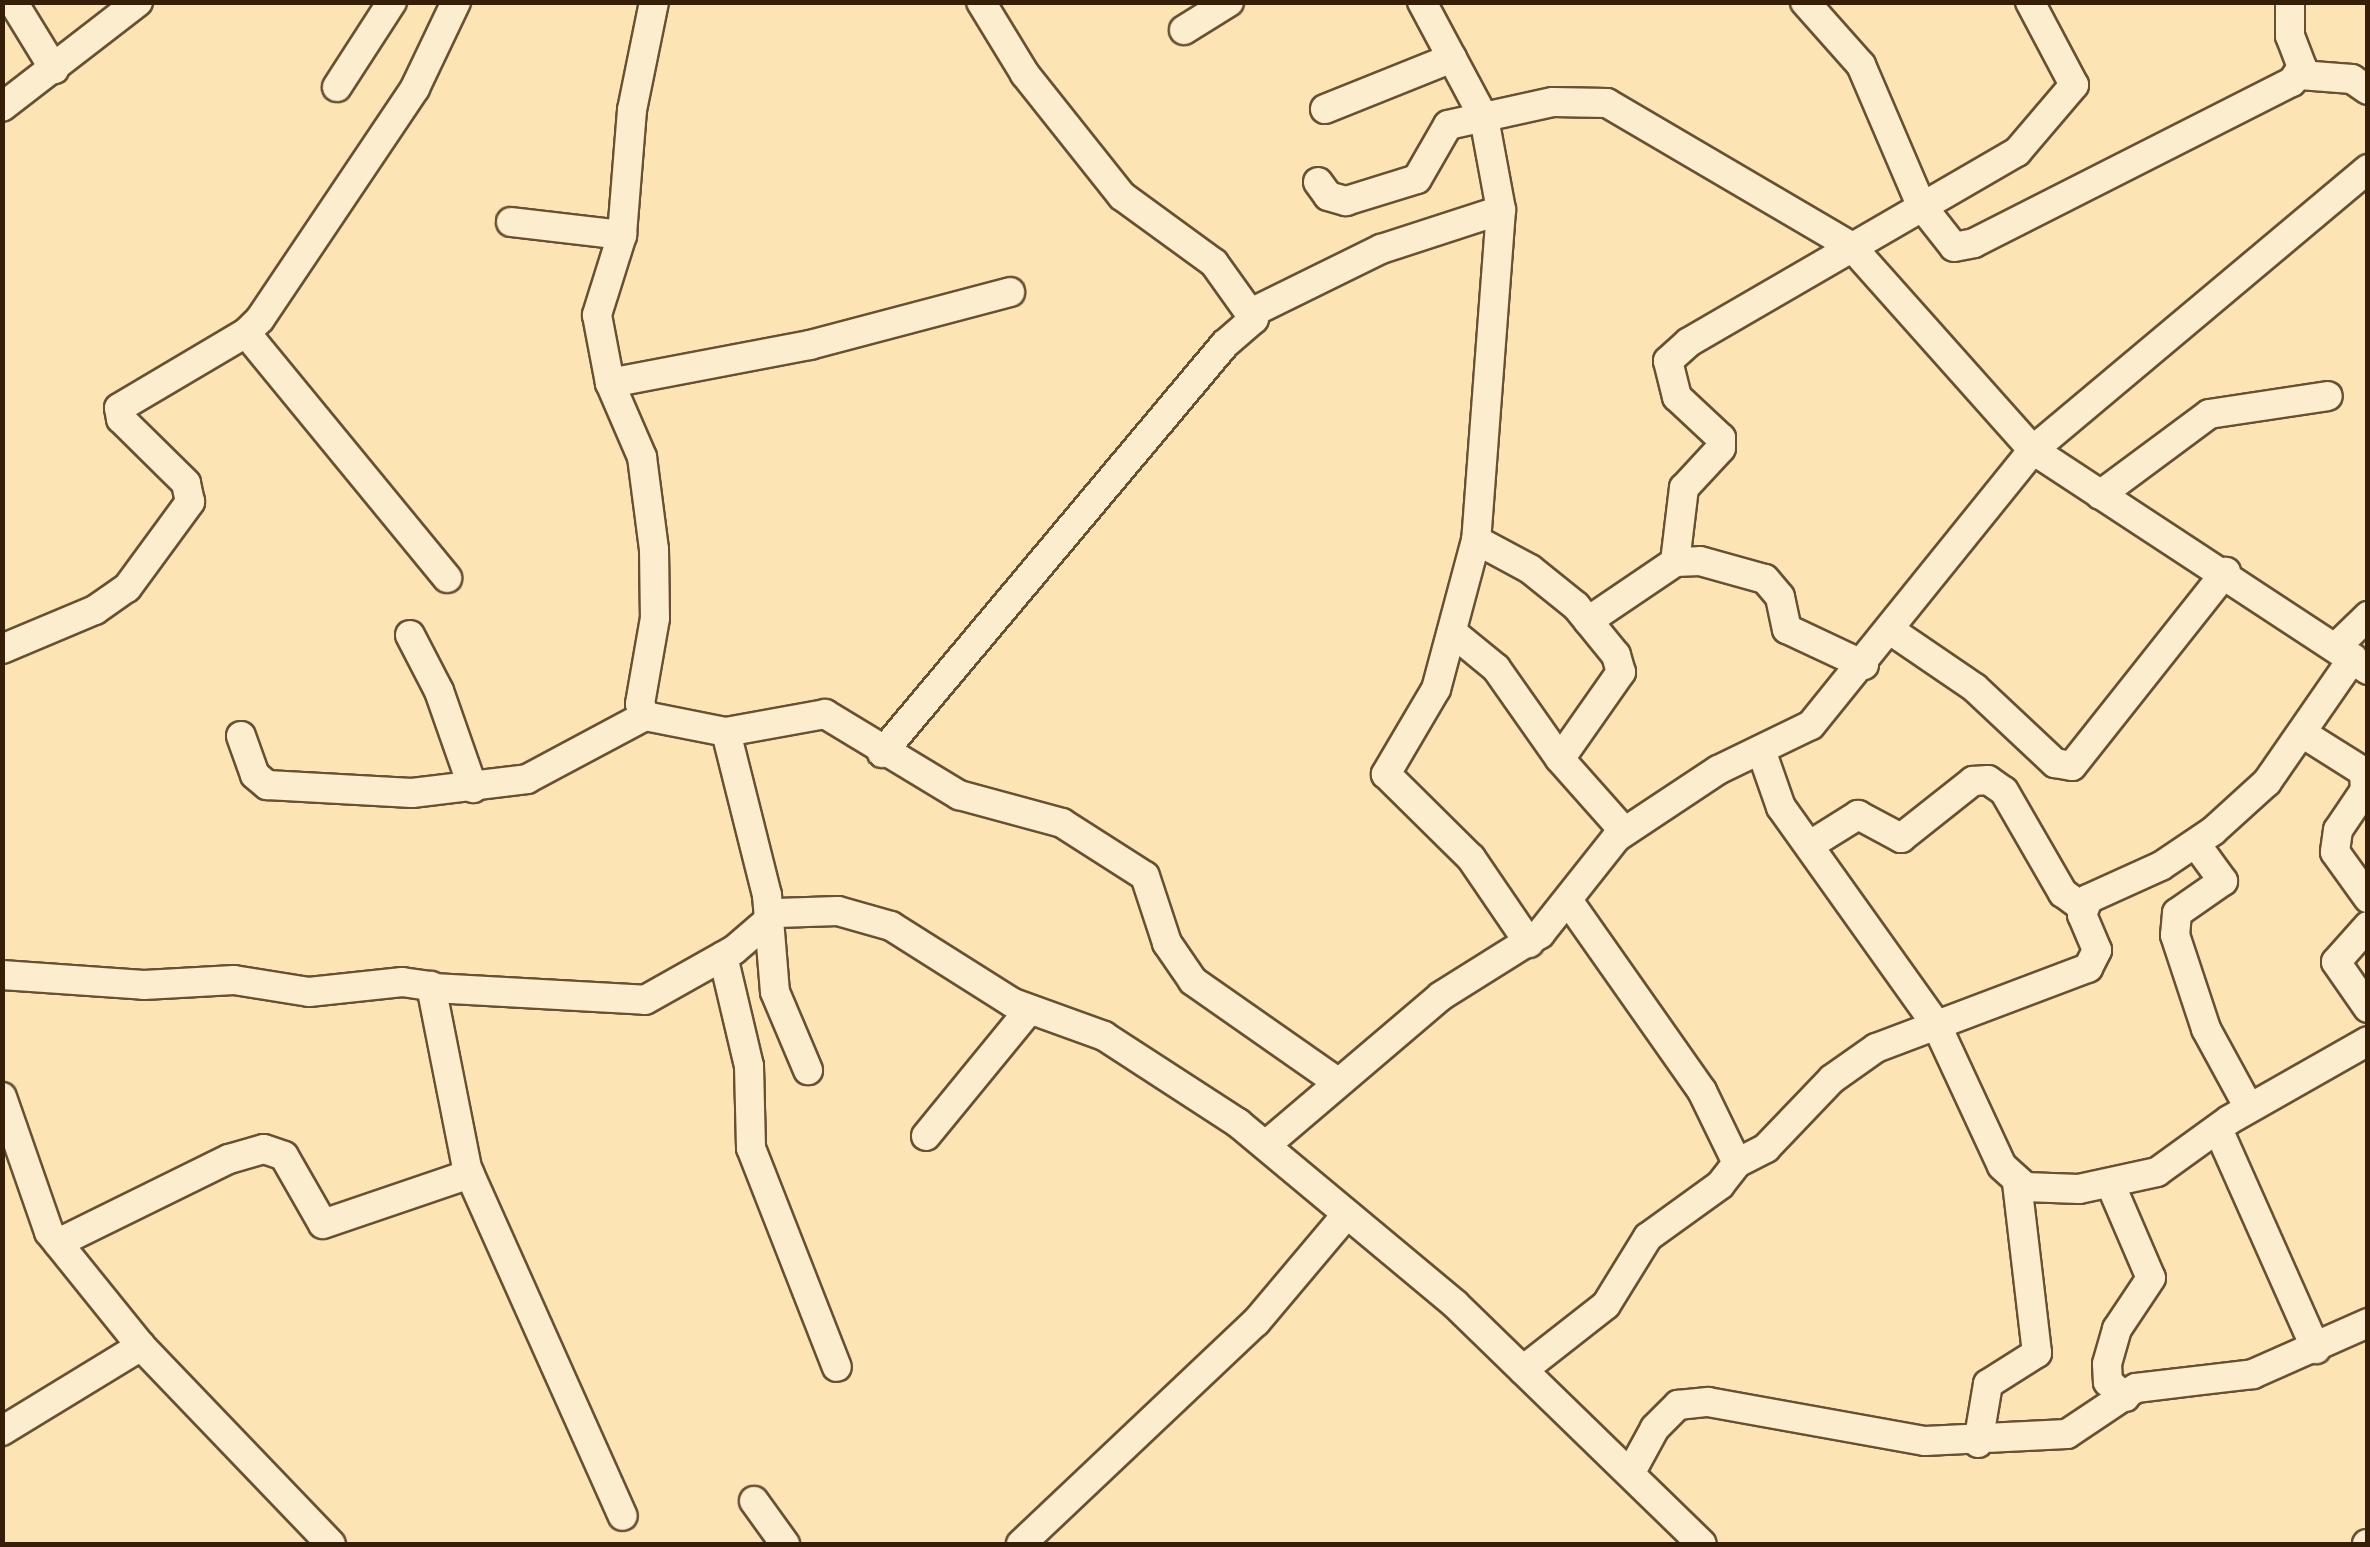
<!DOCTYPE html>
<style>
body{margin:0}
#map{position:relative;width:2370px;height:1547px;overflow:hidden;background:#fce4b5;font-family:"Libre Caslon Text",serif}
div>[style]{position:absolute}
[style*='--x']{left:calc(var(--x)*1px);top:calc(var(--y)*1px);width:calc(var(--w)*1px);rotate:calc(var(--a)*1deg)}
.roads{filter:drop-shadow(2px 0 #685033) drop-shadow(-2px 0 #685033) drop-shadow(0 2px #685033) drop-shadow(0 -2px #685033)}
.minor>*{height:28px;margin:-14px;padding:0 14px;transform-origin:14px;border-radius:14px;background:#fdedcf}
span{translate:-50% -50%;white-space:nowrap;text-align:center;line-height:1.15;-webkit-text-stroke:10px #fdedcf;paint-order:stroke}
.frame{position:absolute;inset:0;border:5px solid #371e08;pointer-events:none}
</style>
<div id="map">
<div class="roads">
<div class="minor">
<i style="--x:13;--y:2;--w:79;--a:58.5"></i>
<i style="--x:654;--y:2;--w:110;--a:101.5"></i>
<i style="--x:632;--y:110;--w:125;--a:94.6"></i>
<i style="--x:622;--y:235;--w:84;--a:107.4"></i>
<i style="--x:597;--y:315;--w:69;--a:79.2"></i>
<i style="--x:610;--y:383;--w:81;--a:66.6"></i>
<i style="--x:642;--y:457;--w:93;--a:82.6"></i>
<i style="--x:654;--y:549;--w:69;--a:89.2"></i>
<i style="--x:655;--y:618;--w:87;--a:99.9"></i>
<i style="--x:640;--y:704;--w:13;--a:67"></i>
<i style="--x:645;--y:716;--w:83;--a:11.2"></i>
<i style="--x:726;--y:732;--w:101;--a:-10.3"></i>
<i style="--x:825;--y:714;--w:157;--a:31.2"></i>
<i style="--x:959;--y:795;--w:107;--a:15.2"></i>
<i style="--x:1062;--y:823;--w:98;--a:32.6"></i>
<i style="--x:1145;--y:876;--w:71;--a:71.8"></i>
<i style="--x:1167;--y:943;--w:46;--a:55.6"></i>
<i style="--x:1193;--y:981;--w:174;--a:35"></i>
<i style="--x:1422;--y:2;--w:132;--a:61.9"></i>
<i style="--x:1484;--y:118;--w:94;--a:79.5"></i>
<i style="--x:1501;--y:210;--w:331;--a:94.3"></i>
<i style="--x:1476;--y:540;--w:61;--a:28.2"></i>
<i style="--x:1530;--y:569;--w:59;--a:38.8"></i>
<i style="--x:1576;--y:606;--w:63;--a:50.8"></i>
<i style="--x:1616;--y:655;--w:18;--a:74"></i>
<i style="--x:1621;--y:672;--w:106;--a:125"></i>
<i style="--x:1805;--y:2;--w:84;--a:48.4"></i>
<i style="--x:1861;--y:65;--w:152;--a:66.8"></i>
<i style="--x:1921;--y:205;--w:53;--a:51.8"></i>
<i style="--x:1954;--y:247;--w:20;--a:-11"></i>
<i style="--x:1974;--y:243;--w:356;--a:-26.9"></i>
<i style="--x:2292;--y:82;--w:18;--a:-56"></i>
<i style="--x:2302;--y:67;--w:33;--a:-111"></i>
<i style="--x:2290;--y:36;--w:34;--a:-90"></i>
<i style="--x:1184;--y:30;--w:53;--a:-31.9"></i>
<i style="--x:2300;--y:75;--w:52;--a:4.4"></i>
<i style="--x:2352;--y:79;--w:19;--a:35"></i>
<i style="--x:337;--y:87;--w:101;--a:-57.1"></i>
<i style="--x:2;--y:107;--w:172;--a:-37.7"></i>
<i style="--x:1325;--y:109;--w:137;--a:-21.9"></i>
<i style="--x:1318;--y:182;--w:17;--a:54"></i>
<i style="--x:1328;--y:196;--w:19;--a:16"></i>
<i style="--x:1346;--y:201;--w:74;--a:-17.2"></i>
<i style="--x:1417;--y:179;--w:62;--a:-60.1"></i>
<i style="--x:1448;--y:125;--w:107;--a:-12.4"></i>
<i style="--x:1553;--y:102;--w:54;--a:1.1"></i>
<i style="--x:1607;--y:103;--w:283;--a:30.4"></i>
<i style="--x:1851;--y:246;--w:273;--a:48.3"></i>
<i style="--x:2033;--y:450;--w:401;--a:33.3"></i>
<i style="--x:511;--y:222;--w:112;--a:6.7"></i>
<i style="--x:1253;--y:312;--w:143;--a:-26.2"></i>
<i style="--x:1381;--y:249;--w:126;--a:-18"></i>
<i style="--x:246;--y:333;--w:317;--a:50.6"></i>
<i style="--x:610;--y:383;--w:204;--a:-10.8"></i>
<i style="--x:810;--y:345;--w:207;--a:-14.8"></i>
<i style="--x:2100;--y:495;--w:136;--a:-36.6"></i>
<i style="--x:2209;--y:414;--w:120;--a:-8.6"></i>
<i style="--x:1476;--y:540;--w:154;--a:105"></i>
<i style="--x:1436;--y:689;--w:99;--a:120.5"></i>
<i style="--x:1386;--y:774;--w:120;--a:44.7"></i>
<i style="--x:1471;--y:858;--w:103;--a:55.7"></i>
<i style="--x:1675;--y:562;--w:75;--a:-83.1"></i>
<i style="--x:1684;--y:488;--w:54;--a:-47.2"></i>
<i style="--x:1721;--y:448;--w:10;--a:-90"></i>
<i style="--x:1721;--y:438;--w:60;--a:-137"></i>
<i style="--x:1677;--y:397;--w:37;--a:-104"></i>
<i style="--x:1668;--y:361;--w:28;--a:-42"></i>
<i style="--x:1689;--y:342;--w:379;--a:-30.1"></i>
<i style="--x:2017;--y:152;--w:88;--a:-49.6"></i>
<i style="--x:2074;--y:85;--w:94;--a:-117.9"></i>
<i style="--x:1588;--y:621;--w:105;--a:-34.1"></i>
<i style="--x:1675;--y:562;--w:25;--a:-2"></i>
<i style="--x:1700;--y:561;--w:67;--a:15.5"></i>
<i style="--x:1765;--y:579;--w:23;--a:50"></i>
<i style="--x:1780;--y:597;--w:33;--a:78"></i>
<i style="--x:1787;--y:629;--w:85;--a:25.1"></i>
<i style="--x:1452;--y:632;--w:57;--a:39.3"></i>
<i style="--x:1496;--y:668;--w:111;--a:54.9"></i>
<i style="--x:1560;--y:759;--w:96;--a:48.4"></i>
<i style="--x:1893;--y:632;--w:99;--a:34.3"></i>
<i style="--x:1975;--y:688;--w:110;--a:43.2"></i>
<i style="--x:2055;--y:763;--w:17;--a:10"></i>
<i style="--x:2072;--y:766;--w:248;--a:-51.6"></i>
<i style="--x:410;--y:635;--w:63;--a:62.6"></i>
<i style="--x:439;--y:691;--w:103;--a:70.7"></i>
<i style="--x:2336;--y:647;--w:45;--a:-44.1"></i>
<i style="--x:2;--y:649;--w:101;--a:-22.8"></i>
<i style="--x:95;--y:610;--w:39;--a:-35"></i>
<i style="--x:127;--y:588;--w:107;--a:-53.8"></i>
<i style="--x:190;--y:502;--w:19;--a:-102"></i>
<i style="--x:186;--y:483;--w:91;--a:-135.4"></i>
<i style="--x:121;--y:419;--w:11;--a:-100"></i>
<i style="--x:119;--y:408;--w:147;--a:-30.6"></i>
<i style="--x:246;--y:333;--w:20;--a:-45"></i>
<i style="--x:260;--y:319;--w:278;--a:-56.1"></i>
<i style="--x:415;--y:88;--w:95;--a:-64.5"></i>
<i style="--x:726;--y:732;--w:168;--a:75.9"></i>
<i style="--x:767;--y:895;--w:97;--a:85.3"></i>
<i style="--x:775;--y:992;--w:85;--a:67.1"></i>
<i style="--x:2302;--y:733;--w:73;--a:32.2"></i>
<i style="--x:2364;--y:772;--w:18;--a:87"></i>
<i style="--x:2365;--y:790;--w:48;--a:124"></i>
<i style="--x:2338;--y:830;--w:22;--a:98"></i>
<i style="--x:2335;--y:852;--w:57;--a:54.3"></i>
<i style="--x:241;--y:736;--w:41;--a:70.3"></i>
<i style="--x:255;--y:775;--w:16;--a:40"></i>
<i style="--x:267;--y:785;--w:145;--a:3.2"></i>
<i style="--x:412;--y:793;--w:116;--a:-6.9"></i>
<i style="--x:527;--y:779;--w:134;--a:-28.1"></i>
<i style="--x:1761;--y:750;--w:60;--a:70.7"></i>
<i style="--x:1781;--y:807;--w:269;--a:54.5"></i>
<i style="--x:1937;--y:1026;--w:154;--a:65.1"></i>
<i style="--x:2002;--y:1166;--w:31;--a:42"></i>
<i style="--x:2025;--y:1187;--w:54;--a:2.1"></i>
<i style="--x:2079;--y:1189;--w:80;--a:-12.3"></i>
<i style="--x:2157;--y:1172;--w:89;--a:-35.8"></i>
<i style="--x:2229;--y:1120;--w:160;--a:-29.6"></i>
<i style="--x:882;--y:753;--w:534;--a:-50.02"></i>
<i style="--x:1225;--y:344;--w:38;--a:-41"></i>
<i style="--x:1254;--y:319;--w:69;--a:-125.5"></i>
<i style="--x:1214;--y:263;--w:114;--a:-143.9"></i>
<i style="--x:1122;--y:196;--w:156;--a:-128.5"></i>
<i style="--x:1025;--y:74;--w:84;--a:-121.4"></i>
<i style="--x:2196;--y:844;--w:46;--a:53.9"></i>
<i style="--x:2223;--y:881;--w:56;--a:145.2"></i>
<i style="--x:2177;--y:913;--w:22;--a:95"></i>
<i style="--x:2175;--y:935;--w:99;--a:71.7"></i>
<i style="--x:2206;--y:1029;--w:90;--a:61.4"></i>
<i style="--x:1810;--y:845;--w:57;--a:-32"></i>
<i style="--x:1858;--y:815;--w:49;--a:28.1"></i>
<i style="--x:1901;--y:838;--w:92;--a:-38.4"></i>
<i style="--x:1973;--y:781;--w:15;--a:-4"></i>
<i style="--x:1988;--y:780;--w:19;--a:35"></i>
<i style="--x:2004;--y:791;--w:118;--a:60"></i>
<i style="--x:2063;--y:893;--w:24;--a:36"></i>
<i style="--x:2368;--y:926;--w:48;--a:131.6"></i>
<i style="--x:2336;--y:962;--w:56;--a:55.2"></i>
<i style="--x:723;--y:956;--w:113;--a:76.7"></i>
<i style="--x:749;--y:1066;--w:82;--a:88.6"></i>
<i style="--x:751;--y:1148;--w:235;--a:68.6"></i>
<i style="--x:2;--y:975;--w:142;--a:4"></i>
<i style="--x:144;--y:985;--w:90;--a:-3.2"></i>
<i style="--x:234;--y:980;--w:76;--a:9.1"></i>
<i style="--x:309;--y:992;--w:94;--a:-6.1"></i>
<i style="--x:402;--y:982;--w:29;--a:8"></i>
<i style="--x:431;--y:986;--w:186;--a:78.8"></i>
<i style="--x:467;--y:1168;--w:381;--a:65.9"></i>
<i style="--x:433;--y:988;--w:212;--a:3.2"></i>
<i style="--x:645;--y:1000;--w:102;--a:-29.3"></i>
<i style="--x:734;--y:950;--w:57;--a:-40.7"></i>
<i style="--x:777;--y:913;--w:61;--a:-1.9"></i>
<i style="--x:838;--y:911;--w:55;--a:15.8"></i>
<i style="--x:891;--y:926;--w:144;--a:32.3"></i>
<i style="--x:1013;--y:1003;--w:97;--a:19.9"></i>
<i style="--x:1104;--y:1036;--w:160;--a:33"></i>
<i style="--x:1238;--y:1123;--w:283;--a:39.8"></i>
<i style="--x:1455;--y:1304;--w:344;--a:44.2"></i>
<i style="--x:2;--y:1097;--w:143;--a:70.8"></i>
<i style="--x:49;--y:1232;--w:146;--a:51.1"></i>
<i style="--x:141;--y:1346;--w:274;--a:46.2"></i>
<i style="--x:2218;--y:1129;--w:241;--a:66"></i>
<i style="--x:926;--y:1136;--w:163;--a:-50.7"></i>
<i style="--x:1266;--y:1145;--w:230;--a:-40.4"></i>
<i style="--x:1441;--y:996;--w:117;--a:-32.1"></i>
<i style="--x:1540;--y:934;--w:124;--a:-51.6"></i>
<i style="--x:1617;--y:837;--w:121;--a:-33.6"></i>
<i style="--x:1718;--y:770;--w:103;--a:-25.8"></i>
<i style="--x:1811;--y:725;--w:353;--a:-51.1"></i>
<i style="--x:2033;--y:450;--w:437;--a:-40"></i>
<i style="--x:1737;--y:1163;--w:33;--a:-27"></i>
<i style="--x:1766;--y:1148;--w:95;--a:-46.3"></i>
<i style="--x:1832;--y:1079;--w:54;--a:-35.2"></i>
<i style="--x:1876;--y:1048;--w:227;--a:-20.7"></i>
<i style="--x:2088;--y:968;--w:20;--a:-63"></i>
<i style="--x:2097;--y:950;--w:38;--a:-113"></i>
<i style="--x:2082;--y:915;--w:17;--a:-69"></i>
<i style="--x:2088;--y:899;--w:80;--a:-24.3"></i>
<i style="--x:2161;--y:866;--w:63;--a:-33.9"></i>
<i style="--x:2213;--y:831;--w:73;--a:-42.2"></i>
<i style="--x:2267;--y:782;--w:151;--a:-55.3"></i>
<i style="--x:2110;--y:1183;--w:103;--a:66.7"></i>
<i style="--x:2151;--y:1278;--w:61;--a:123.7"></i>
<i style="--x:2117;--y:1329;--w:36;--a:106"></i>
<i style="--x:2107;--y:1364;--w:18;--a:87"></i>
<i style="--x:2108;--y:1382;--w:23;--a:41"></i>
<i style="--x:58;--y:1243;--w:191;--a:-26.2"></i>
<i style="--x:229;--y:1159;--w:36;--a:-16"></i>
<i style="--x:264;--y:1149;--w:21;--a:19"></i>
<i style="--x:284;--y:1156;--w:78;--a:60.2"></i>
<i style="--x:323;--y:1224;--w:155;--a:-18.8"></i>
<i style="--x:1523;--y:1370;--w:105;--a:-38.1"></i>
<i style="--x:1606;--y:1305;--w:80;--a:-58.3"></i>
<i style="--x:1648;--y:1237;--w:89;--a:-35.8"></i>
<i style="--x:1720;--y:1185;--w:28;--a:-52"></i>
<i style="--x:1737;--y:1163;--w:80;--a:-115.9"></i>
<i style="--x:1702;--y:1091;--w:230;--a:-125.1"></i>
<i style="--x:2;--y:1431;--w:163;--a:-31.4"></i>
<i style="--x:1978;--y:1443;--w:60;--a:-80.4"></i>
<i style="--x:1988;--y:1384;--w:58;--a:-32.3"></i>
<i style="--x:2037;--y:1353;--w:172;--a:-96.7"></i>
<i style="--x:1631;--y:1472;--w:50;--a:-61.4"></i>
<i style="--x:1655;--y:1428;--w:33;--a:-45"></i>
<i style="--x:1678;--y:1405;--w:30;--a:-6"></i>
<i style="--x:1708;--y:1402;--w:220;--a:10.2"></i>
<i style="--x:1925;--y:1441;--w:142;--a:-2.8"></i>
<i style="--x:2067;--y:1434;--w:83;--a:-33.7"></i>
<i style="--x:2136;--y:1388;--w:118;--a:-6.8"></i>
<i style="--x:2253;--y:1374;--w:126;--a:-23.9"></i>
<i style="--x:754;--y:1501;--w:53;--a:54.2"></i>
<i style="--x:1021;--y:1544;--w:323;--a:-43.4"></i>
<i style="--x:1256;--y:1322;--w:141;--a:-49.9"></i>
<i style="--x:2367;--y:1544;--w:1;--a:0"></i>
</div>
</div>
<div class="frame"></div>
</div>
